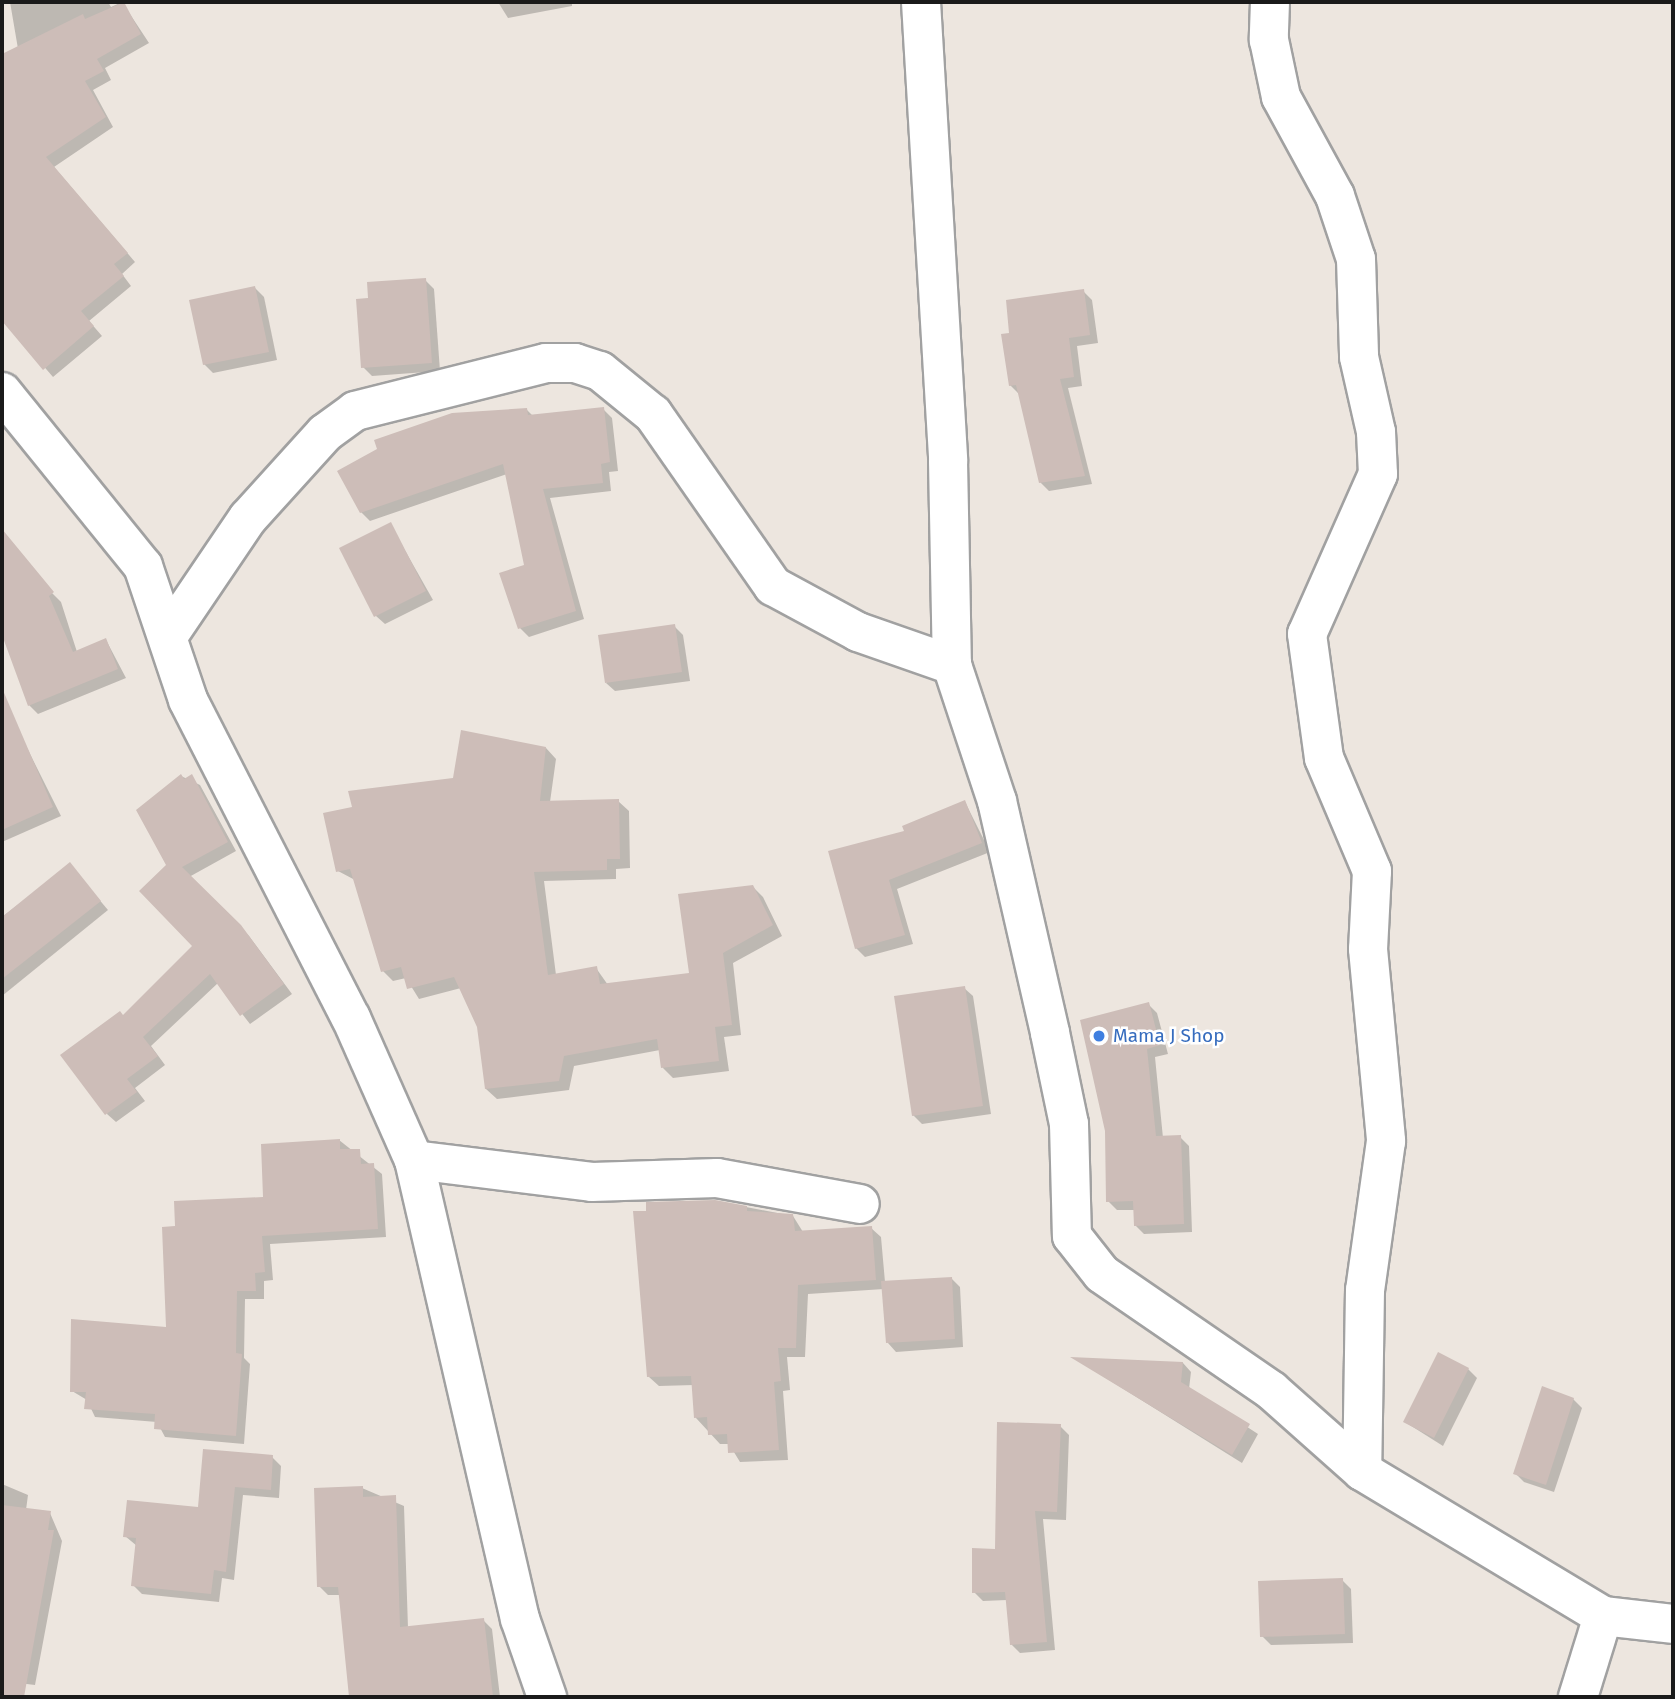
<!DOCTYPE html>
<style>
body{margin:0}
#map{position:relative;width:1675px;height:1699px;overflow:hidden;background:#ede6df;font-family:"Fira Sans",sans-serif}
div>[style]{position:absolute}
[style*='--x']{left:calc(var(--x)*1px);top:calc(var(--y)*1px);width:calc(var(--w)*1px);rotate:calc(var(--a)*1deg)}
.shadow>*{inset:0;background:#0003}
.building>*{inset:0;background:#cdbdb8}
.roads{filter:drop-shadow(2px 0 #a1a1a1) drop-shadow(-2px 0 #a1a1a1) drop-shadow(0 2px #a1a1a1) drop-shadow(0 -2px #a1a1a1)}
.street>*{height:38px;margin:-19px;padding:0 19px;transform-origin:19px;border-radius:19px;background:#fff}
.dots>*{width:19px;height:19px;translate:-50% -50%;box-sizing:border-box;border:4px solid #fff;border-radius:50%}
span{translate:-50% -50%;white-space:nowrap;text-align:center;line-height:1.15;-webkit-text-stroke:5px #fff;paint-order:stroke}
.shop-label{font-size:19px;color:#366cbe}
.left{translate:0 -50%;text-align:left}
.frame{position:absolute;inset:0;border:4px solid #1a1a1a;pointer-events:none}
</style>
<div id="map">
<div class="shadow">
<i style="clip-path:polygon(10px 2px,108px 2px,111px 7px,122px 2px,149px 43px,105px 68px,111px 80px,93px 90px,113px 127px,54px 167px,135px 262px,122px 274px,131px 286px,89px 321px,102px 336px,53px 377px,2px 318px,2px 96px,24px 84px)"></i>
<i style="clip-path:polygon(498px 2px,572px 2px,572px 6px,508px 18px)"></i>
<i style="clip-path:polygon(425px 280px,434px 289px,440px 371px,372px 376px,363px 367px,370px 300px)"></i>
<i style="clip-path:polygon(255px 288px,264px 297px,277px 360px,213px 373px,204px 364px)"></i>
<i style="clip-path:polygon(1083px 291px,1092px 300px,1098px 343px,1077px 346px,1082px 386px,1068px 388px,1092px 484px,1049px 491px,1040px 482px,1019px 394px,1010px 385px)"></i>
<i style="clip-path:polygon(526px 409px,533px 416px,603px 409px,612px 418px,618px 471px,609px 472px,611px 491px,550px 498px,584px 619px,529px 637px,520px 628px,526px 566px,507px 474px,370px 521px,361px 512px)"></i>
<i style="clip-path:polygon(390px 524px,433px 600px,385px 624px,376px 616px)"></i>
<i style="clip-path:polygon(2px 543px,61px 602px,77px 652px,106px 640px,126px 678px,38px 714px,29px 705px,2px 632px)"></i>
<i style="clip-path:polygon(674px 626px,683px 635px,690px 681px,615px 691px,606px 683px)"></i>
<i style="clip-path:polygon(20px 734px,61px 816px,2px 842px,2px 742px)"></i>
<i style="clip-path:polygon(546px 748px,556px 759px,550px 802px,618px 801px,629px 811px,630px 868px,616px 869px,616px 879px,544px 881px,556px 975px,596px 968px,608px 985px,691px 975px,752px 886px,763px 897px,782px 936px,733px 963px,741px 1035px,724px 1037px,729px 1071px,673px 1078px,663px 1068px,660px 1050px,574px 1066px,569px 1090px,497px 1099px,486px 1089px,479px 1026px,461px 988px,419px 999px,406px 978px,393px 981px,383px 971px,355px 880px,338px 871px,454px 780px)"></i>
<i style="clip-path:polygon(181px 776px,200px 785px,236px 851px,189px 877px,249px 936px,292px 994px,250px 1024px,218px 983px,151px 1046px,165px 1065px,135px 1088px,145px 1101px,116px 1122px,107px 1114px,124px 1017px,194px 946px,168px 866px)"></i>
<i style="clip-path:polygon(965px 802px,990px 852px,897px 889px,913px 944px,865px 957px,856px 948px,906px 832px)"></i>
<i style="clip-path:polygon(70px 865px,108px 910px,2px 996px,2px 917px)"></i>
<i style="clip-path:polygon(964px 988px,973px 996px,991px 1114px,922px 1124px,913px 1115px)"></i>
<i style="clip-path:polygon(1148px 1004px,1157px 1013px,1168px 1054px,1155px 1057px,1163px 1138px,1180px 1137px,1189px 1146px,1192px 1232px,1144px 1234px,1135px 1225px,1135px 1210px,1117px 1210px,1108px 1201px)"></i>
<i style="clip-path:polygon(339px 1140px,382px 1174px,386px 1237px,270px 1244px,273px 1280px,264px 1281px,264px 1299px,245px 1299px,244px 1358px,250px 1364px,244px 1444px,165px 1437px,157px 1422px,95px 1417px,87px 1400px,72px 1391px,168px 1329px,177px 1228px,265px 1199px)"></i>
<i style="clip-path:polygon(746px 1207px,793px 1216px,803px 1232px,871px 1228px,881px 1237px,885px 1282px,951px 1278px,960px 1287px,963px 1347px,896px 1352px,888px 1343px,884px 1289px,808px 1294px,805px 1357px,787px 1357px,790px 1390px,783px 1391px,788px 1460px,740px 1462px,729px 1444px,720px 1444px,696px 1418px,694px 1385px,659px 1386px,649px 1377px)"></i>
<i style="clip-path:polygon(1074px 1358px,1183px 1363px,1191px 1372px,1189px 1389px,1258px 1434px,1242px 1463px)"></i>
<i style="clip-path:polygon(1468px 1369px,1477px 1378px,1443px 1446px,1405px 1422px)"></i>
<i style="clip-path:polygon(1573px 1399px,1582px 1408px,1554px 1492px,1524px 1482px,1515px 1473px)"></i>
<i style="clip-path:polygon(1060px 1426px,1069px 1435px,1066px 1520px,1043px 1519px,1055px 1650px,1020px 1653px,1011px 1644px,1007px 1600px,983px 1601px,974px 1592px)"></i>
<i style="clip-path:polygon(272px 1457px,281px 1466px,279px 1498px,243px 1495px,234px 1580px,222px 1578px,219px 1602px,142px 1594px,133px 1585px,137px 1546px,125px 1536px,199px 1509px)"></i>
<i style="clip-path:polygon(2px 1484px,28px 1495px,26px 1510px,50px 1513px,62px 1541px,35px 1685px,2px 1681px)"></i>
<i style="clip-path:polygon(362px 1488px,404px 1506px,408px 1628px,483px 1620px,492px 1629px,500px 1697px,351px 1697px,340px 1595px,328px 1595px,319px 1586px)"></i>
<i style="clip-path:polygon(1342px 1580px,1351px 1589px,1353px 1643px,1271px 1645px,1262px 1636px)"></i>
</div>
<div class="building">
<i style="clip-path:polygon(124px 2px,141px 34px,97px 59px,104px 71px,85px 81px,106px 117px,46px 157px,128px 253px,114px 264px,124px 276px,81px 311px,94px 326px,43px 370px,2px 321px,2px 54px,83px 14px,85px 19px)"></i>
<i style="clip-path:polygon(426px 278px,432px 363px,361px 368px,356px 299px,368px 298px,367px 282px)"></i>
<i style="clip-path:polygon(255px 286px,269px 352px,203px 365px,189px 300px)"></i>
<i style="clip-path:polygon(1084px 289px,1090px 335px,1069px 338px,1074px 377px,1060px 379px,1085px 476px,1039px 483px,1016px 385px,1009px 386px,1001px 334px,1009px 333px,1006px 300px)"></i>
<i style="clip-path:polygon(604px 407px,610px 462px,601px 464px,603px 483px,543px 489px,576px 611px,518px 629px,499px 573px,524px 565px,503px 464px,360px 513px,337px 471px,377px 449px,374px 440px,452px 413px,527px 408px,528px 415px)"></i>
<i style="clip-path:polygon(391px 522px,426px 591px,374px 617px,339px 548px)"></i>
<i style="clip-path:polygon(2px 529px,54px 592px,49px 596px,73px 652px,106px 638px,118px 669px,28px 706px,2px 635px)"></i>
<i style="clip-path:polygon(675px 624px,682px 672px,605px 683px,598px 635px)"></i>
<i style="clip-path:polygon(2px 688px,53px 807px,2px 830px)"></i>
<i style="clip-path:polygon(461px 730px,546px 747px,540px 801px,619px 799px,620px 859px,607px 859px,607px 870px,534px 872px,548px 975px,597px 966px,600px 984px,689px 973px,678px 894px,753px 885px,773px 925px,723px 953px,732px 1025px,715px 1027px,719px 1061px,661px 1068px,657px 1039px,564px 1056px,559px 1081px,485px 1089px,477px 1027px,454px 977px,407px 989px,401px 967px,381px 972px,350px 869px,336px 872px,323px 813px,352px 807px,348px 791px,453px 778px)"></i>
<i style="clip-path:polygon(181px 774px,184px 779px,192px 774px,228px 842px,182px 867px,241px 925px,284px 984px,240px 1016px,210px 974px,143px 1037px,158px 1056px,127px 1079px,137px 1092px,105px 1115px,60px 1055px,120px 1011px,123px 1015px,192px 946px,139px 891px,166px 865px,136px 810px)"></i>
<i style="clip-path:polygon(965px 800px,982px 843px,889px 880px,905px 935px,855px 949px,828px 851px,904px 831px,902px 826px)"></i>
<i style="clip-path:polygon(70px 862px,101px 901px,2px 979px,2px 917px)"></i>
<i style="clip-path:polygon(965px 986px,983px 1106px,912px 1116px,894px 996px)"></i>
<i style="clip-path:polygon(1149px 1002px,1160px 1045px,1147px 1049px,1156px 1136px,1181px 1135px,1184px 1224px,1134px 1226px,1133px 1201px,1106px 1202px,1105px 1131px,1080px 1020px)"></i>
<i style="clip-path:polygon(340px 1139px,340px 1149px,360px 1149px,361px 1164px,374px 1163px,378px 1229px,262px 1236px,265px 1272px,255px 1273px,256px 1291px,237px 1291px,236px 1353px,242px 1354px,236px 1436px,154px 1429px,155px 1414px,84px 1409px,86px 1392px,70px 1392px,71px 1319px,166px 1327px,162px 1227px,175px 1226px,174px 1201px,263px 1197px,261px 1144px)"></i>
<i style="clip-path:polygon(715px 1200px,747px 1206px,747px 1211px,793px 1214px,795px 1231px,872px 1226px,876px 1280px,798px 1285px,796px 1348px,778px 1348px,781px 1381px,774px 1382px,779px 1450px,728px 1453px,727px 1434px,708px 1435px,707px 1417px,694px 1418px,691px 1376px,647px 1377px,633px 1211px,646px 1211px,646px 1202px)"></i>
<i style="clip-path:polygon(952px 1277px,955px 1339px,886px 1343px,881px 1281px)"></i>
<i style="clip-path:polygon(1438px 1352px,1469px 1368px,1434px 1438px,1403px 1422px)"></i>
<i style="clip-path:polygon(1070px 1357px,1183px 1362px,1181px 1382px,1250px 1424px,1232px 1455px)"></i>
<i style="clip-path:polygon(1542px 1386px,1574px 1398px,1546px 1485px,1513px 1474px)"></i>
<i style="clip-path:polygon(997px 1422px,1061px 1424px,1057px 1512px,1035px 1511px,1047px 1642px,1010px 1645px,1005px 1592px,972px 1593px,972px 1548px,995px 1549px)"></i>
<i style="clip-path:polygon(203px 1449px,273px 1455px,271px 1490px,235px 1487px,226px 1572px,214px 1570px,211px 1594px,131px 1586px,136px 1538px,123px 1537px,127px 1500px,198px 1507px)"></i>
<i style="clip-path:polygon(363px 1486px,363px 1497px,396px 1495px,400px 1627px,484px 1618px,493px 1697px,349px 1697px,338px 1587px,317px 1587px,314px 1488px)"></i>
<i style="clip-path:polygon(2px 1505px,51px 1511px,48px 1530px,54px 1530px,24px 1697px,2px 1697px)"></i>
<i style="clip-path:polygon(1343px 1578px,1345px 1634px,1260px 1637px,1258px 1581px)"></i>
</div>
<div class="roads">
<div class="street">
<i style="--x:921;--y:2;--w:460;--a:86.6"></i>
<i style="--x:948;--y:461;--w:204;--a:88.9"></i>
<i style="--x:952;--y:665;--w:143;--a:71.7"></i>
<i style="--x:997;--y:801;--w:238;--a:77.1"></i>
<i style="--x:1050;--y:1033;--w:93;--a:78.2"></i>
<i style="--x:1069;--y:1124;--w:112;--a:88.5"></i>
<i style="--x:1072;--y:1236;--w:48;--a:51.7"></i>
<i style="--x:1102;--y:1274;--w:206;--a:34.5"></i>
<i style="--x:1272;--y:1391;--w:120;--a:41.6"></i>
<i style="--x:1362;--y:1471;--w:281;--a:31"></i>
<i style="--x:1603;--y:1616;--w:70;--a:6.5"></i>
<i style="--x:1270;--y:2;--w:38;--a:92"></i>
<i style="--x:1269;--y:40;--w:58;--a:78.1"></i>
<i style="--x:1281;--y:97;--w:113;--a:61.4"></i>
<i style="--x:1335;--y:196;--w:66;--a:71.6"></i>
<i style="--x:1356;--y:259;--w:98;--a:88.2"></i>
<i style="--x:1359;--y:357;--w:77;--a:77.2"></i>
<i style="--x:1376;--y:432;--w:42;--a:87.3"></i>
<i style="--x:1378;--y:474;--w:175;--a:113.9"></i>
<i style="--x:1307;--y:634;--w:125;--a:82.2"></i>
<i style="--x:1324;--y:758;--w:123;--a:67"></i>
<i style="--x:1372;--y:871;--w:78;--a:92.9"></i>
<i style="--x:1368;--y:949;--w:193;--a:84.6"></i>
<i style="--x:1386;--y:1141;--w:150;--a:98"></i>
<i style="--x:1365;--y:1290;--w:181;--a:90.9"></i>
<i style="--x:2;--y:392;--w:224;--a:51"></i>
<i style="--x:143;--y:566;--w:141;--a:71.4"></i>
<i style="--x:188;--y:700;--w:357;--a:62.9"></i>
<i style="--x:351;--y:1018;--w:155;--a:66.1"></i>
<i style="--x:414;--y:1160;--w:471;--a:77"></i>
<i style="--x:520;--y:1619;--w:83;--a:70.9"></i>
<i style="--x:170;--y:633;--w:139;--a:-55.9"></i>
<i style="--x:248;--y:518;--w:115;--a:-47.8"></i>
<i style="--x:325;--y:433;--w:37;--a:-36"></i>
<i style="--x:355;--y:411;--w:197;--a:-14.1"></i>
<i style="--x:546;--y:363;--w:29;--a:0"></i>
<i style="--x:575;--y:363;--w:26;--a:18"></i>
<i style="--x:600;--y:371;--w:68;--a:39.1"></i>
<i style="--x:653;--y:414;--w:210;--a:55.1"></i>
<i style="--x:773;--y:586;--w:97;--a:28.4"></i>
<i style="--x:858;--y:632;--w:100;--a:19.3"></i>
<i style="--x:414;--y:1160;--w:179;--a:7"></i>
<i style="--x:592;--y:1182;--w:125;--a:-1.8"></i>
<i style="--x:717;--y:1178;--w:145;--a:10.3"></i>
<i style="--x:1578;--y:1697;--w:85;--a:-72.8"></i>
</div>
</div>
<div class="dots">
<i style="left:1099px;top:1036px;background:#3f7fe0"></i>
</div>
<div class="shop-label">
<span class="left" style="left:1113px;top:1036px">Mama J Shop</span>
</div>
<div class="frame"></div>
</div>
